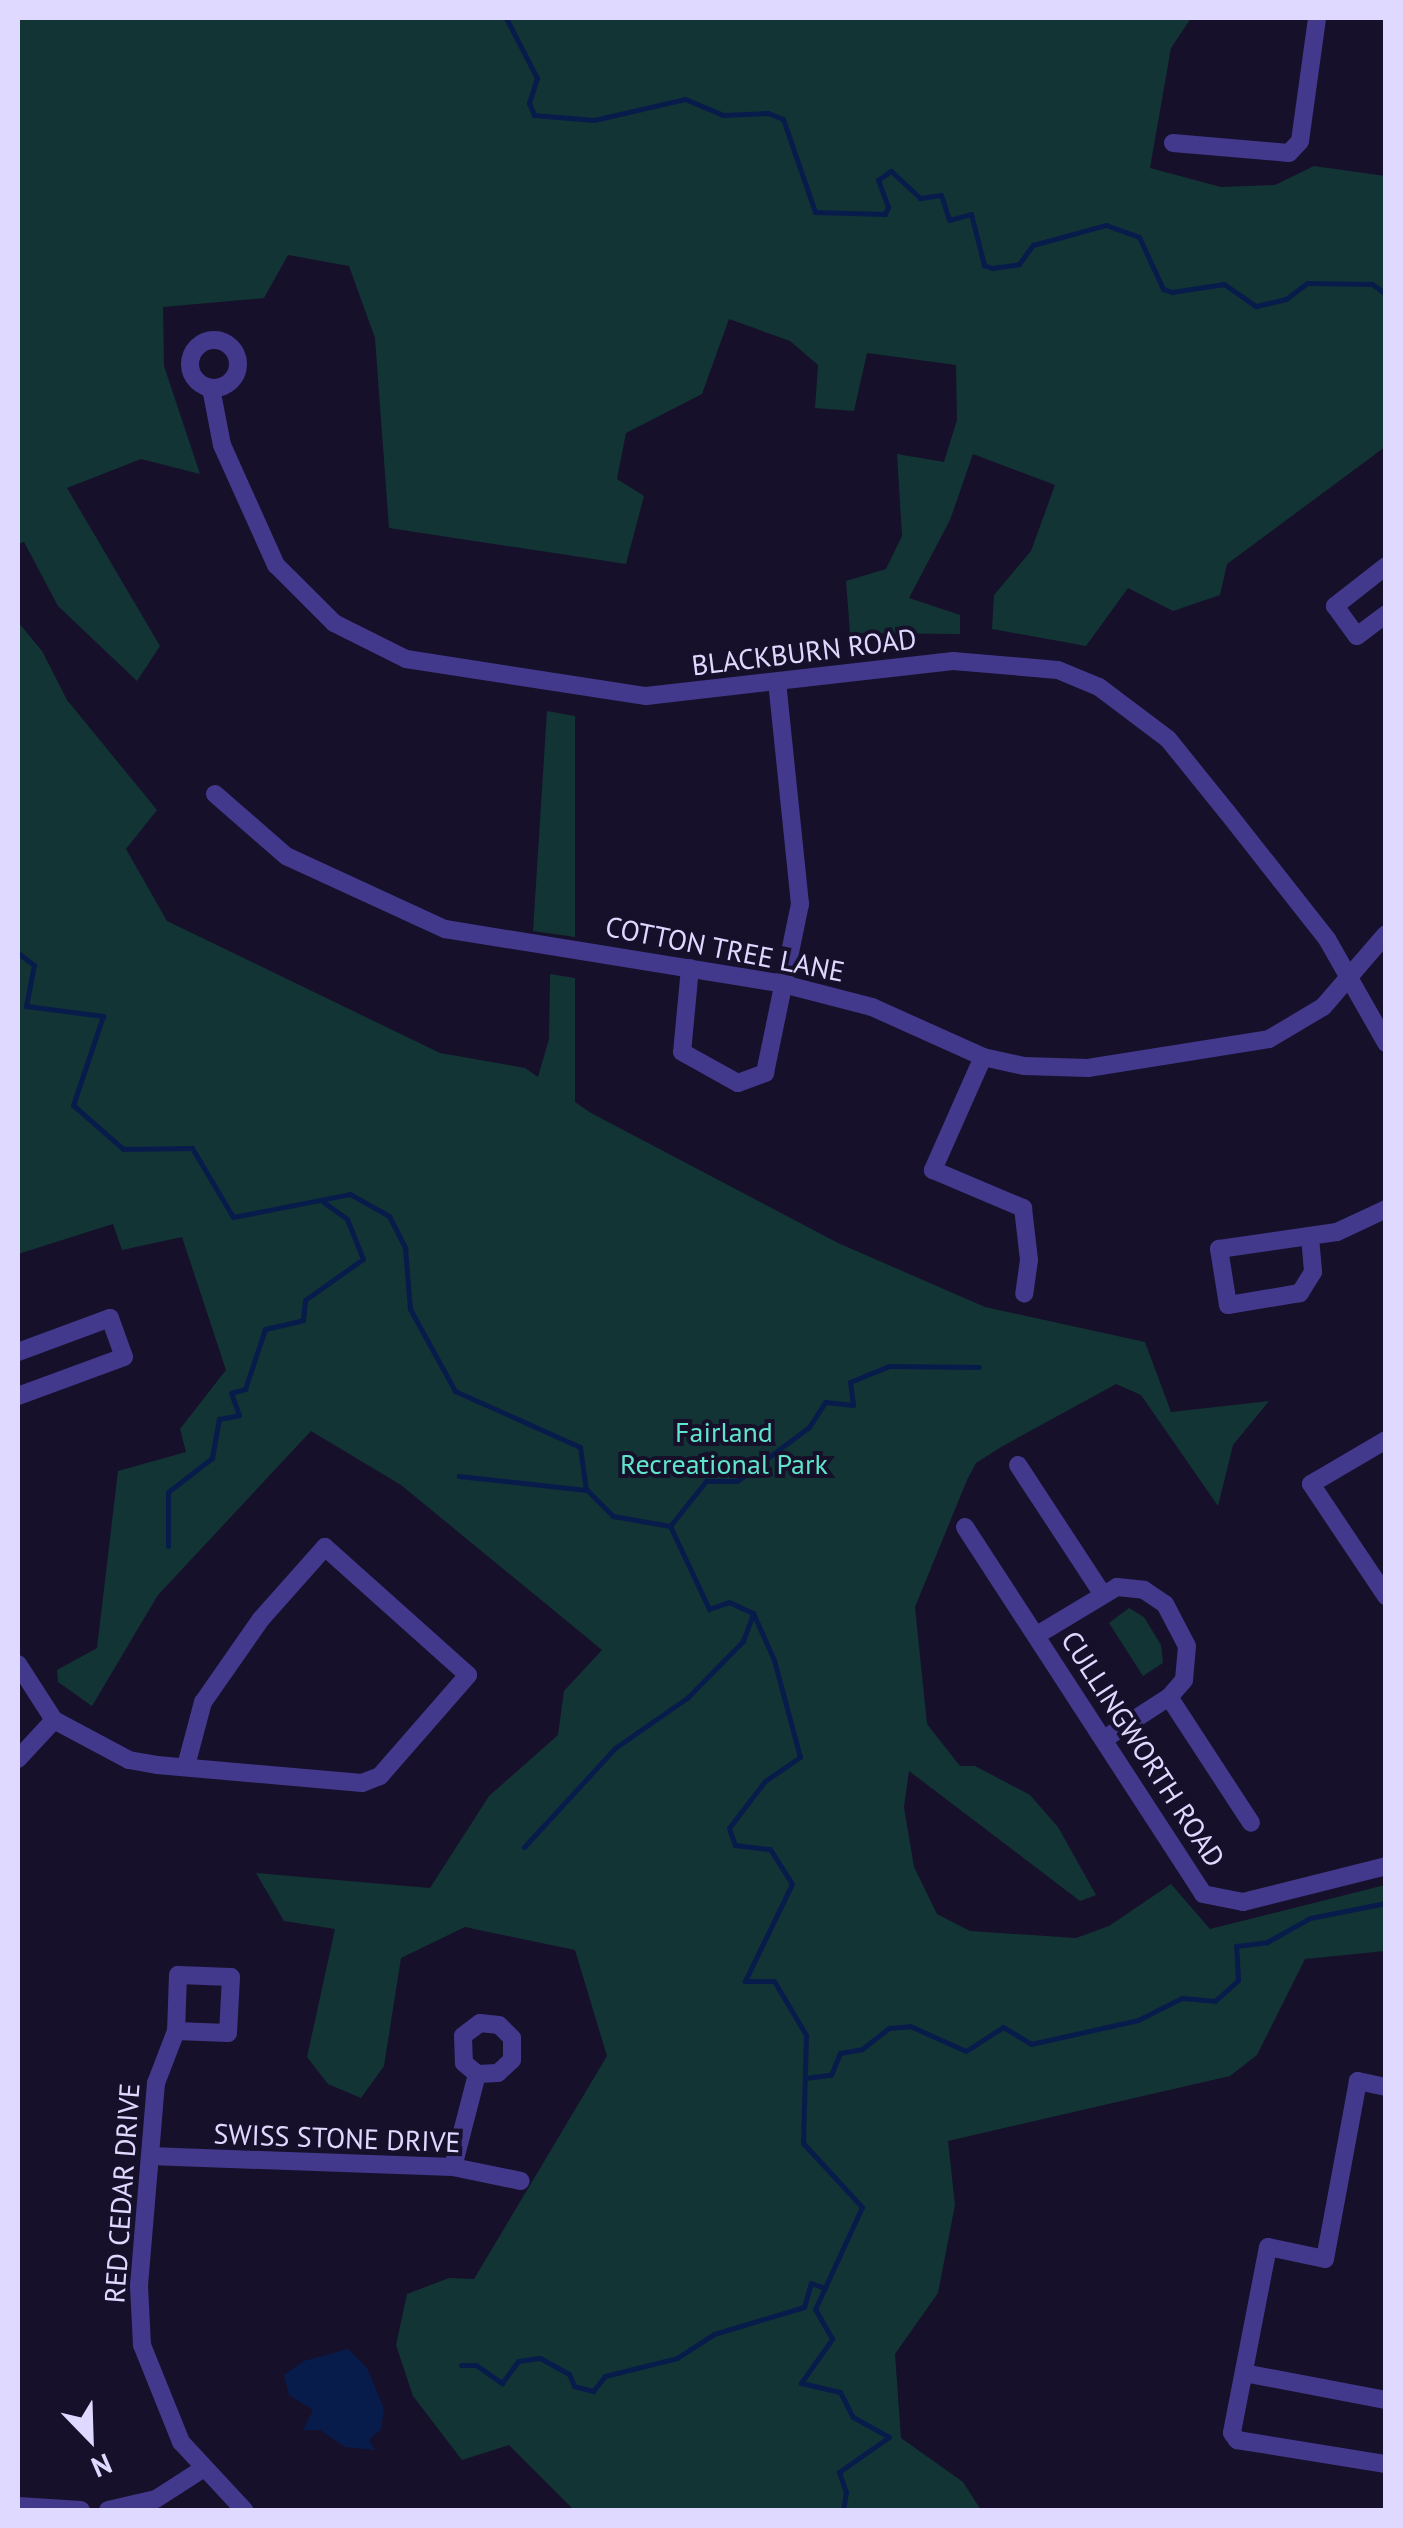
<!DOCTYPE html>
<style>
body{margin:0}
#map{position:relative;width:1403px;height:2528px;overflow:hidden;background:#16102b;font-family:"PT Sans",sans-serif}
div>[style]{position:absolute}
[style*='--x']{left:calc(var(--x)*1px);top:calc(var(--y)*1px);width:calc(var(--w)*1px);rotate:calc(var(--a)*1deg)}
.green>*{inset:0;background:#123435}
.water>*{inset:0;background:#081c4b}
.stream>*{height:5px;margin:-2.5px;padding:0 2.5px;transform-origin:2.5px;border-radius:2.5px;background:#081c4b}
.minor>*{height:18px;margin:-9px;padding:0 9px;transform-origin:9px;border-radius:9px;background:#42398c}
.minor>.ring{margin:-9px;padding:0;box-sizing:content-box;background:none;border:18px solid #42398c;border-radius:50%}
span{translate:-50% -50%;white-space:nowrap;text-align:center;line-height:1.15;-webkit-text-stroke:8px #16102b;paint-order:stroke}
.street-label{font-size:28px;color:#e0d9ff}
.park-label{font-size:28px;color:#5fe5ce}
.frame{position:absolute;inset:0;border:20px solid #e0d9ff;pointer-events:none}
.north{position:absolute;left:40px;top:2388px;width:100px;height:100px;-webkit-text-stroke:8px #16102b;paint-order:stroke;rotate:157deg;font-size:28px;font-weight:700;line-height:40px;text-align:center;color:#e0d9ff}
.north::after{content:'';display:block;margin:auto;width:35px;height:45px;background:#e0d9ff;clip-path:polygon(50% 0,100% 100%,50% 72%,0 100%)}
</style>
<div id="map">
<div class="green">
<i style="clip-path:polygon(18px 18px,1191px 18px,1171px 48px,1150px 168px,1221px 187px,1275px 185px,1314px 166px,1385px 176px,1385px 447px,1227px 564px,1220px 595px,1173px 611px,1128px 588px,1086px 646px,992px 629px,994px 595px,1031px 551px,1055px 485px,973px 454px,950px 520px,909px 598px,960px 615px,960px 634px,850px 633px,846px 581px,886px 569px,902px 536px,897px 454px,944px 462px,957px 420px,956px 365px,867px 353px,854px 411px,815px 408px,818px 365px,790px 341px,729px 319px,702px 394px,626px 433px,617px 479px,644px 496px,626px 564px,389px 528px,375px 338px,349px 266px,288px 255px,264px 298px,163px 307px,164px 366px,200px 474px,141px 459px,67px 488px,160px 646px,137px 681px,58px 606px,24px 542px,18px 544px)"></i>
<i style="clip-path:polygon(18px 622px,42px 651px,67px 700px,157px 810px,126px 849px,167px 921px,440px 1053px,525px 1068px,538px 1077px,549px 1039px,550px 974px,575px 978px,575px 1102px,591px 1113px,838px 1243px,985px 1307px,1145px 1342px,1171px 1412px,1269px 1401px,1233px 1445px,1218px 1506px,1141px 1395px,1116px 1384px,1001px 1447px,976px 1463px,967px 1480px,915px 1607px,927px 1724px,960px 1766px,975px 1766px,1030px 1795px,1058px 1827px,1096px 1895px,1080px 1901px,909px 1771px,904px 1807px,914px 1867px,937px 1914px,970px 1931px,1076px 1938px,1109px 1926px,1171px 1884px,1210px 1929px,1385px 1885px,1385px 1951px,1305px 1959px,1257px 2055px,1230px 2076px,948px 2141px,955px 2205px,938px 2293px,895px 2354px,901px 2438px,963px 2482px,981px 2510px,574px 2510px,509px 2445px,462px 2460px,413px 2396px,396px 2345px,407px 2294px,449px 2278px,474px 2279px,607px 2056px,575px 1950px,465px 1927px,401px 1958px,384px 2066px,361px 2098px,328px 2084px,307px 2057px,335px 1929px,284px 1921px,256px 1873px,430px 1888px,489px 1796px,558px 1735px,564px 1691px,602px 1650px,401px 1485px,311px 1431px,158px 1595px,92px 1706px,58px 1682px,57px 1670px,97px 1648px,118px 1471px,186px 1452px,180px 1429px,226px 1370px,182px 1237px,122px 1250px,113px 1224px,18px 1254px)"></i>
<i style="clip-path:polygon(547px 711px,575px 716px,575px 937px,533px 931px)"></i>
<i style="clip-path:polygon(1129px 1608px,1144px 1617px,1161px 1645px,1163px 1663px,1143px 1676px,1109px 1623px)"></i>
</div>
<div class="water">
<i style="clip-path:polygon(348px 2349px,367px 2368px,384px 2409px,381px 2429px,369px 2440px,375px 2450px,345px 2447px,320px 2430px,303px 2430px,313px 2410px,289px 2395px,284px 2375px,304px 2361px)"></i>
</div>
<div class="stream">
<i style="--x:506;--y:18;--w:68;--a:62.7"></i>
<i style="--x:537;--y:78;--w:26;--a:108"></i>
<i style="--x:529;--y:103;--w:13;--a:67"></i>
<i style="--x:534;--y:115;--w:60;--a:4.8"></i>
<i style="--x:594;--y:120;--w:93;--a:-13"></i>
<i style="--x:685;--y:99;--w:41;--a:22.8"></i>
<i style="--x:723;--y:115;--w:45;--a:-2.5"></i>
<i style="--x:768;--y:113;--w:16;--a:22"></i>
<i style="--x:783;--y:119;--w:98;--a:71"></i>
<i style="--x:815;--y:212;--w:70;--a:1.6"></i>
<i style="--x:885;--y:214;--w:8;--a:-67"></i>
<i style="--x:888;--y:207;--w:29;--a:-110"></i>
<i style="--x:878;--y:180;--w:16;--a:-35"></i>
<i style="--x:891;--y:171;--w:40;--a:43"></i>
<i style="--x:920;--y:198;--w:21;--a:-8"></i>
<i style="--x:941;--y:195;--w:26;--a:72"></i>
<i style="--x:949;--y:220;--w:23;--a:-15"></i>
<i style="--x:971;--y:214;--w:53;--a:75.7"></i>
<i style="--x:984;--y:265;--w:9;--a:21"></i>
<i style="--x:992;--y:268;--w:27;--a:-8"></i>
<i style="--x:1019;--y:264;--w:24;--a:-54"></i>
<i style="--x:1033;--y:245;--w:76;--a:-15.3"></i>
<i style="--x:1106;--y:225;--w:35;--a:20"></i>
<i style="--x:1139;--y:237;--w:57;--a:65.2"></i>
<i style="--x:1163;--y:289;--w:9;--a:18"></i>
<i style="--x:1172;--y:292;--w:53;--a:-8.7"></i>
<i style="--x:1224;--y:284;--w:39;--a:35"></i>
<i style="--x:1256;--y:306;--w:31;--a:-13"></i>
<i style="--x:1286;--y:299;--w:26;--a:-37"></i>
<i style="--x:1307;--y:283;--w:65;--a:0.9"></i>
<i style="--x:1372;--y:284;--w:17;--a:36"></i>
<i style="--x:18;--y:953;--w:20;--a:37"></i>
<i style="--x:34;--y:965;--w:42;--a:101"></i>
<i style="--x:26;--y:1006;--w:78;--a:7.4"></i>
<i style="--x:103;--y:1016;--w:94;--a:108.6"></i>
<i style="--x:73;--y:1105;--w:67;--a:41.3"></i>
<i style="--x:123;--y:1149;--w:69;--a:-0.8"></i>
<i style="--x:192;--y:1148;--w:80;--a:59.3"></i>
<i style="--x:233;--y:1217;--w:119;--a:-11.1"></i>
<i style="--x:350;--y:1194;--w:45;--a:29.4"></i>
<i style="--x:389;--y:1216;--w:36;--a:63"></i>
<i style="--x:405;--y:1248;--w:61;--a:85.3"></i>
<i style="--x:410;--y:1309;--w:94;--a:61.2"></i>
<i style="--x:455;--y:1391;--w:137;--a:24.1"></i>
<i style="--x:580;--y:1447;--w:43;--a:82.1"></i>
<i style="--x:586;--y:1490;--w:128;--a:-173.7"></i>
<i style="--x:587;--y:1490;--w:37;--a:45"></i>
<i style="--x:613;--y:1516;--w:58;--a:10"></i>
<i style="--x:670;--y:1526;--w:58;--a:-51.3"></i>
<i style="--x:706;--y:1481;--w:31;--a:0"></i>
<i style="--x:737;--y:1481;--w:90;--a:-36.9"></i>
<i style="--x:809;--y:1427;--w:30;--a:-57"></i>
<i style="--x:825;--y:1402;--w:28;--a:6"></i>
<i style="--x:853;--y:1405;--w:23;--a:-97"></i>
<i style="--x:850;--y:1382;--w:42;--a:-22.3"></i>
<i style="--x:889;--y:1366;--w:90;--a:0.6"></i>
<i style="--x:670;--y:1526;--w:92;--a:64.8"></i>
<i style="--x:709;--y:1609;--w:21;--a:-19"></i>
<i style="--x:729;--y:1602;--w:26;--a:25"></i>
<i style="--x:753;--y:1613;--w:51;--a:65.9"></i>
<i style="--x:774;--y:1660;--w:100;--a:75"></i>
<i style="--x:800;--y:1757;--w:42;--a:145.6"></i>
<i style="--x:765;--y:1781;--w:59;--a:127.5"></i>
<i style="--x:729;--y:1828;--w:18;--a:71"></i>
<i style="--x:735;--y:1845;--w:35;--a:7"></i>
<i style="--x:770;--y:1849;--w:41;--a:57.8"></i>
<i style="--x:792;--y:1884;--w:108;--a:115.9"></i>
<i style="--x:745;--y:1981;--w:29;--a:0"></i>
<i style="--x:774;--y:1981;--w:63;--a:59.3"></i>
<i style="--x:806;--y:2035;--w:108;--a:91.6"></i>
<i style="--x:803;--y:2143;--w:87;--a:47.3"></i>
<i style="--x:862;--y:2207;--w:112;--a:114.7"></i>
<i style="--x:815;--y:2309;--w:34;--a:60"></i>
<i style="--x:832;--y:2339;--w:54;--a:125.2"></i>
<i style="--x:801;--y:2383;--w:40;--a:13"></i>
<i style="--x:840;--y:2392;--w:28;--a:63"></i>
<i style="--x:853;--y:2417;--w:41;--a:29.1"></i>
<i style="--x:889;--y:2437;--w:61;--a:145"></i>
<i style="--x:839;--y:2472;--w:21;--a:71"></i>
<i style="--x:846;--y:2492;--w:18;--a:99"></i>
<i style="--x:168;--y:1546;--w:54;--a:-90"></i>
<i style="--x:168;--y:1492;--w:56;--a:-37.7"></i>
<i style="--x:212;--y:1458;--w:40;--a:-80"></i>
<i style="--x:219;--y:1419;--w:20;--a:-11"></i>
<i style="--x:239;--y:1415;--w:23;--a:-110"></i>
<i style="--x:231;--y:1393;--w:15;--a:-16"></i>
<i style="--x:245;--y:1389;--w:63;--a:-71.6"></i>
<i style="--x:265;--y:1329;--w:39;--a:-13"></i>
<i style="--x:303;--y:1320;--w:20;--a:-84"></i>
<i style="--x:305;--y:1300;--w:71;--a:-35.3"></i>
<i style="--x:363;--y:1259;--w:43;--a:-111.8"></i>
<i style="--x:347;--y:1219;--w:29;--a:-144"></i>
<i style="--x:524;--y:1847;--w:134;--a:-47.4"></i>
<i style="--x:615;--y:1748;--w:88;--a:-34.8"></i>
<i style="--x:687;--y:1698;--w:80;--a:-45.5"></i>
<i style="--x:743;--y:1641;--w:30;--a:-70"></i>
<i style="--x:805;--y:2078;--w:26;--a:-7"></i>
<i style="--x:831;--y:2075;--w:24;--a:-68"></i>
<i style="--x:840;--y:2053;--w:22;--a:-10"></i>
<i style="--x:862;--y:2049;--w:34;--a:-38"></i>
<i style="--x:889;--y:2028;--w:21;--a:-5"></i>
<i style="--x:910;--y:2026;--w:61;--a:24.1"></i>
<i style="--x:966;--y:2051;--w:44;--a:-33"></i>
<i style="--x:1003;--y:2027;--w:33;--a:31"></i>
<i style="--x:1031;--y:2044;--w:110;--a:-12.6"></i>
<i style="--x:1138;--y:2020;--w:49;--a:-26.6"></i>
<i style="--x:1182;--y:1998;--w:33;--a:5"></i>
<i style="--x:1215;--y:2001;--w:31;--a:-42"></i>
<i style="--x:1238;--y:1980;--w:34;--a:-93"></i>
<i style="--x:1236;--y:1946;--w:31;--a:-7"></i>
<i style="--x:1267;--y:1942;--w:49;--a:-29.2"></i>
<i style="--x:1310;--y:1918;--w:77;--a:-11.2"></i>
<i style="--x:461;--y:2365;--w:15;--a:0"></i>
<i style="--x:476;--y:2365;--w:32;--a:35"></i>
<i style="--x:502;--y:2383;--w:27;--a:-54"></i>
<i style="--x:518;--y:2361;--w:22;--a:-8"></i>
<i style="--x:540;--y:2358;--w:33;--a:29"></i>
<i style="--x:569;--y:2374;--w:13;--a:67"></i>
<i style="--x:574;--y:2386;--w:20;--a:15"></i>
<i style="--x:593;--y:2391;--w:19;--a:-51"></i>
<i style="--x:605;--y:2376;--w:74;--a:-14"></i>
<i style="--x:677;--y:2358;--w:44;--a:-33"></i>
<i style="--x:714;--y:2334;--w:94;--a:-16.7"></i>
<i style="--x:804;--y:2307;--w:25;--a:-74"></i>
<i style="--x:811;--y:2283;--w:15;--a:20"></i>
</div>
<div class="minor">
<i style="--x:1173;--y:143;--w:116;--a:4.9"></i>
<i style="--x:1289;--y:153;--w:16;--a:-47"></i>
<i style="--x:1300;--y:141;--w:124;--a:-82.1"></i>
<i class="ring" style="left:190px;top:340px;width:30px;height:30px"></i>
<i style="--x:211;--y:388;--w:58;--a:79.1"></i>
<i style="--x:222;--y:445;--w:132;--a:65.8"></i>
<i style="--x:276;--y:565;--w:82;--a:45"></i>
<i style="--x:334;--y:623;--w:80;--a:26.6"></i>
<i style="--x:406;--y:659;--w:243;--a:8.8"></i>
<i style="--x:646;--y:696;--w:309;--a:-6.5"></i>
<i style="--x:953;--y:661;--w:105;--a:4.9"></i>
<i style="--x:1058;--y:670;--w:44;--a:22.5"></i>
<i style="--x:1099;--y:687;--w:86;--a:37"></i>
<i style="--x:1168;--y:739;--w:94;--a:51.1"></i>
<i style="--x:1227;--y:812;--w:162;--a:51.8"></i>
<i style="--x:1327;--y:939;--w:120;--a:60.4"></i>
<i style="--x:1386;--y:566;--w:65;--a:141.9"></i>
<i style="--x:1335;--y:606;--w:37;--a:54"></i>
<i style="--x:1357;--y:636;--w:36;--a:-37"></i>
<i style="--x:215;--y:794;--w:94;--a:41.1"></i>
<i style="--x:286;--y:856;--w:175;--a:24.7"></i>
<i style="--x:445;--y:929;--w:342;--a:9.2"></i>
<i style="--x:783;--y:984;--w:92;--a:14.5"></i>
<i style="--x:872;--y:1007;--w:122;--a:24.2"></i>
<i style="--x:983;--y:1057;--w:42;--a:12.4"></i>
<i style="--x:1024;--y:1066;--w:64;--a:1.8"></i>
<i style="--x:1088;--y:1068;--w:183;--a:-9.1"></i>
<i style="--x:1269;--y:1039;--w:63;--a:-30.7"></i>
<i style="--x:1323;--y:1007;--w:96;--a:-49.2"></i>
<i style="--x:690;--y:968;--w:84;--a:95.4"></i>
<i style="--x:682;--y:1052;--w:64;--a:29"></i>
<i style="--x:738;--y:1083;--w:29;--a:-20"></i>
<i style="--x:765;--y:1073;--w:173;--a:-78.3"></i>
<i style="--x:800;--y:904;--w:222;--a:-95.9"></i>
<i style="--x:983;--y:1057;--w:124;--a:113.9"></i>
<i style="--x:933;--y:1170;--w:98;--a:22.9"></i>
<i style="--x:1023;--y:1208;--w:52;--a:83.4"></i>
<i style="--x:1029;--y:1260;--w:34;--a:98"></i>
<i style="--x:1310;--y:1237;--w:35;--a:85"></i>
<i style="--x:1313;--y:1272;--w:25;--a:122"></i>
<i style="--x:1300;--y:1293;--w:73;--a:170.5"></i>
<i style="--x:1228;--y:1305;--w:57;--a:-99.1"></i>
<i style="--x:1219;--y:1249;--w:119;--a:-8.2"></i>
<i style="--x:1337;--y:1232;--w:54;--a:-25.1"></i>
<i style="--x:18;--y:1352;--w:98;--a:-20.3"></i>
<i style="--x:110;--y:1318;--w:41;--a:70.3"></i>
<i style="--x:124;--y:1357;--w:113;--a:159.8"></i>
<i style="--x:1386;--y:1440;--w:87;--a:149.6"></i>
<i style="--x:1311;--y:1484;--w:135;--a:56.2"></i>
<i style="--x:1018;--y:1465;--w:152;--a:56.8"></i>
<i style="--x:965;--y:1527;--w:437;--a:57"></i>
<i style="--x:1203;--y:1894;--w:41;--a:11.3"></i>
<i style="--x:1243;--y:1902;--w:147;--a:-14.1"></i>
<i style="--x:1037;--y:1635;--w:93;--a:-31"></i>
<i style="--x:1117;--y:1587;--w:27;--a:6"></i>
<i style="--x:1144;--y:1590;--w:25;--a:34"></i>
<i style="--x:1165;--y:1604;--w:47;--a:62.4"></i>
<i style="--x:1187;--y:1646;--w:34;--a:95"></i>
<i style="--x:1184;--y:1680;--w:23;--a:131"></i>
<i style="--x:1169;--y:1697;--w:77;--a:147.1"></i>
<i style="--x:18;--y:1664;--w:67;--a:57.3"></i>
<i style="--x:54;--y:1720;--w:85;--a:28.1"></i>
<i style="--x:129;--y:1760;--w:28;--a:10"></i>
<i style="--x:157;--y:1765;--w:206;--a:5"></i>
<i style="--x:362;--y:1783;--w:19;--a:-21"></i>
<i style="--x:380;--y:1776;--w:134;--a:-48.9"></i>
<i style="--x:468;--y:1675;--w:192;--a:-138.2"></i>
<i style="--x:325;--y:1547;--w:96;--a:131.6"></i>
<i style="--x:261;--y:1619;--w:101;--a:124.9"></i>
<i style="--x:203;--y:1702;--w:66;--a:104.9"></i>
<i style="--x:1169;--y:1697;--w:150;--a:56.9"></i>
<i style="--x:18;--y:1759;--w:53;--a:-47.3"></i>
<i style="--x:176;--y:2031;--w:52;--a:2.2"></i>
<i style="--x:228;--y:2033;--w:56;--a:-86.9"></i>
<i style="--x:231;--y:1977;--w:53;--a:-177.8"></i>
<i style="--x:178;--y:1975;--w:56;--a:92"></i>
<i style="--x:176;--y:2031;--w:56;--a:111"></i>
<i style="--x:156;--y:2083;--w:204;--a:94.8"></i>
<i style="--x:139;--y:2286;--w:59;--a:87.1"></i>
<i style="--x:142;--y:2345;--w:105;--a:68.1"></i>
<i style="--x:181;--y:2442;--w:93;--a:47.2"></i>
<i style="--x:1386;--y:2087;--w:29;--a:-168"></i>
<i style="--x:1358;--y:2081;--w:181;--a:100.5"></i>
<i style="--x:1325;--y:2259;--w:58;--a:-168.1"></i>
<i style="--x:1268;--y:2247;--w:189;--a:101"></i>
<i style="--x:1232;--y:2433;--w:9;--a:54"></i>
<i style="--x:1237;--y:2440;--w:151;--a:9.2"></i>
<i style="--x:150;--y:2156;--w:303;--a:2.1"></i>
<i style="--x:453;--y:2167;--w:69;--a:11.6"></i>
<i style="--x:453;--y:2167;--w:96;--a:-75.5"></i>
<i style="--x:477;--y:2074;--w:21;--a:-3"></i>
<i style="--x:498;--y:2073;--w:19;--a:-43"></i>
<i style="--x:512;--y:2060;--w:22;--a:-90"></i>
<i style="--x:512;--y:2038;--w:18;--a:-135"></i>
<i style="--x:499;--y:2025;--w:19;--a:-174"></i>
<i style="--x:480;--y:2023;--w:21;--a:143"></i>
<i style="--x:463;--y:2036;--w:27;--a:88"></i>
<i style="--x:464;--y:2063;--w:17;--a:40"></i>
<i style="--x:1244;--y:2373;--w:145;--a:10.8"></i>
<i style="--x:18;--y:2506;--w:63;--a:3.6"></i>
<i style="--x:108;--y:2510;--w:49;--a:-12.9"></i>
<i style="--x:156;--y:2499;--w:54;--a:-32.8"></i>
</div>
<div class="street-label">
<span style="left:804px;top:652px;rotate:-7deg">BLACKBURN ROAD</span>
<span style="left:725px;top:949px;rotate:11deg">COTTON TREE LANE</span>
<span style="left:1143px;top:1749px;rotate:57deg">CULLINGWORTH ROAD</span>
<span style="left:337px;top:2138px;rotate:2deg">SWISS STONE DRIVE</span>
<span style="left:122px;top:2193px;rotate:-86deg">RED CEDAR DRIVE</span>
</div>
<div class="park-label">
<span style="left:724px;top:1448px">Fairland<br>Recreational Park</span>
</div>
<div class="frame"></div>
<div class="north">N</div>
</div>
